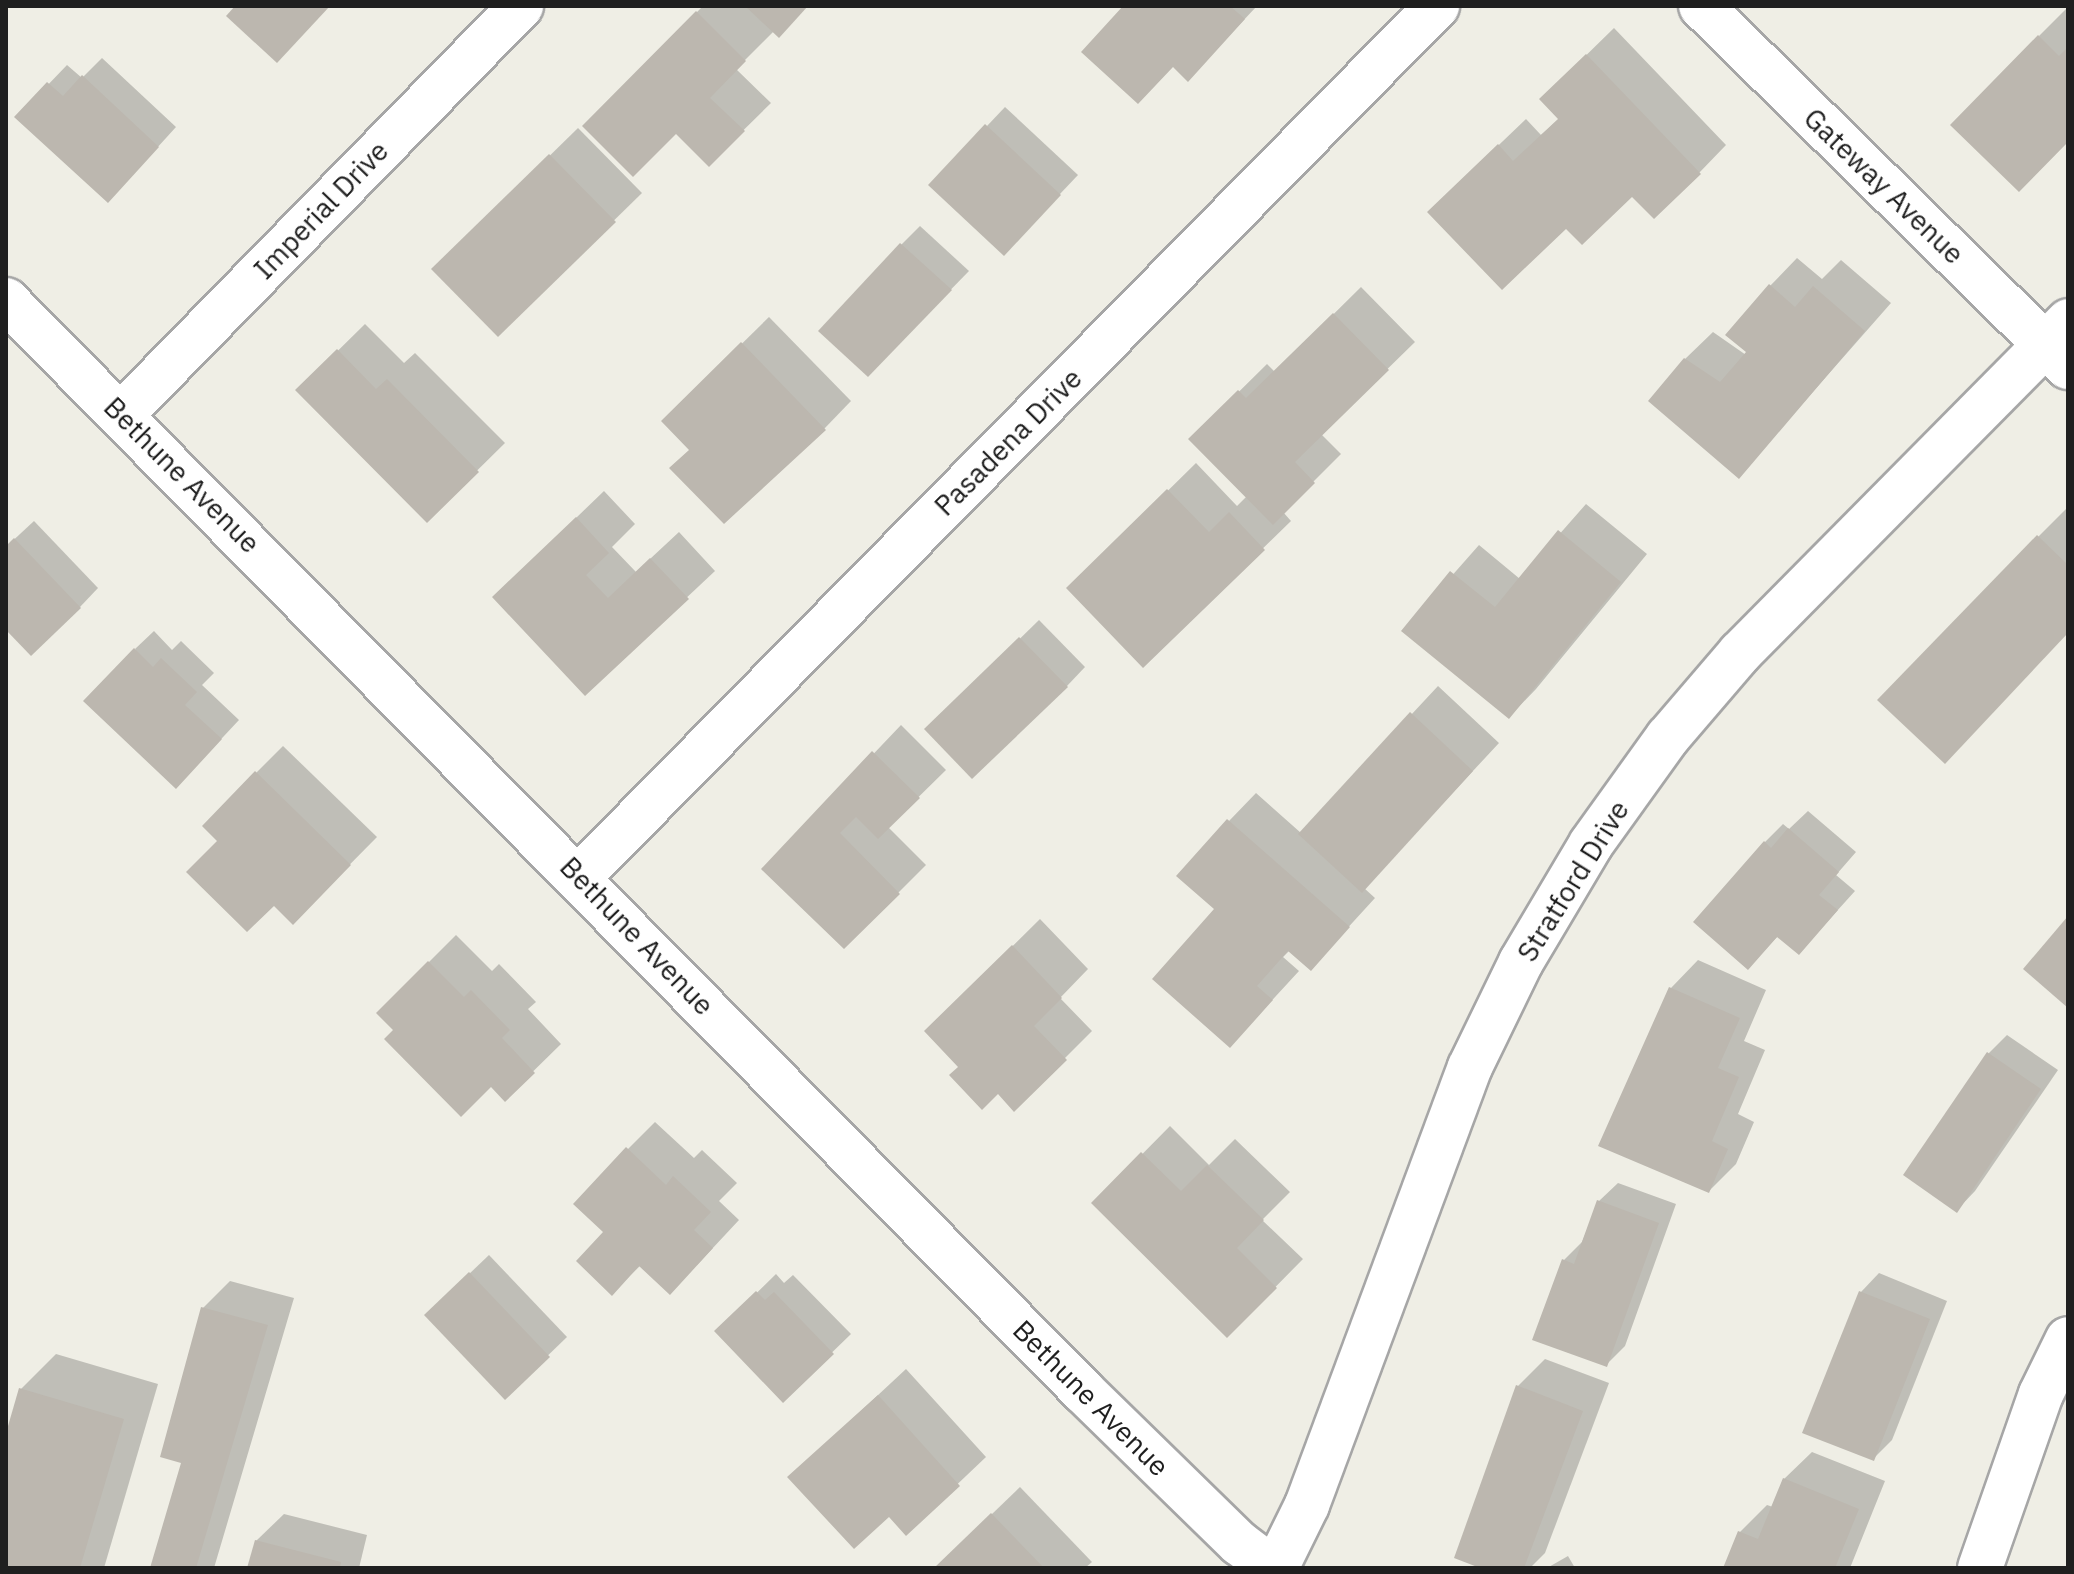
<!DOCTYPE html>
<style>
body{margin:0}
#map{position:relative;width:2074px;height:1574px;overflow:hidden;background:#efeee5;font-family:"IBM Plex Sans",sans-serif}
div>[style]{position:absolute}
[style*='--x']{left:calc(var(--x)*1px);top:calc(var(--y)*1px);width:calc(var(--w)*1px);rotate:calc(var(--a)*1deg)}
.shadow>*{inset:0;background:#0003}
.building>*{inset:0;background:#bcb7af}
.roads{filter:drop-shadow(2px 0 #a6a6a6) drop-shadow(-2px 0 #a6a6a6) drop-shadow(0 2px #a6a6a6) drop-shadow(0 -2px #a6a6a6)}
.minor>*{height:44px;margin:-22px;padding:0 22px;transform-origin:22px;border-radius:22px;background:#fff}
span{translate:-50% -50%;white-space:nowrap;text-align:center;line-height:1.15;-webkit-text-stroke:8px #fff;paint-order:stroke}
.street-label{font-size:28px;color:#1f1f1f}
.frame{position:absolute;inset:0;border:8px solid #1f1f1f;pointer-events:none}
</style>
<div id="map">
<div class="shadow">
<i style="clip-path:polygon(703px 6px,807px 6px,774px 31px,736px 69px,771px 103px,709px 164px,676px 131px,584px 126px)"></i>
<i style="clip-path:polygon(1125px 6px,1257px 6px,1188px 79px)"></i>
<i style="clip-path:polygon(2066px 9px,2068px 11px,2068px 140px,2039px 36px)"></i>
<i style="clip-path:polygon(1614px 28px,1726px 145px,1699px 173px,1632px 194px,1567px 226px,1457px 185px,1526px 119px,1541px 135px,1560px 118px,1569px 72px)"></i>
<i style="clip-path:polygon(102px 58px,176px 127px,126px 182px,17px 117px,67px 65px,82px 78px)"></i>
<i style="clip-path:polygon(1005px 107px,1078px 175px,1022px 234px,987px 126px)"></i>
<i style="clip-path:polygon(578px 128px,642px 193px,498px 334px,434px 269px)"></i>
<i style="clip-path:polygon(920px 226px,969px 271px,886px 356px,901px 245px)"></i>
<i style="clip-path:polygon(1797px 258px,1822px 279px,1841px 260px,1891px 303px,1739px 476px,1685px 359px,1713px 332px,1746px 355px,1770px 286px)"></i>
<i style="clip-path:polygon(1361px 287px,1415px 342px,1321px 434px,1341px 454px,1283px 512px,1291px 521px,1143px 665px,1069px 588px,1196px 463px,1237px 506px,1247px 496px,1191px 439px,1267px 364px,1275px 372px)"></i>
<i style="clip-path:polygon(769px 317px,851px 401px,824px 429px,663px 421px)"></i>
<i style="clip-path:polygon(365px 324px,404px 363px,415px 353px,505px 443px,427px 520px,298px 390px)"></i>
<i style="clip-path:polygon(604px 491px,635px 524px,612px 547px,636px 572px,679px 532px,715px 571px,585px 693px,522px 570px)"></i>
<i style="clip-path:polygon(1586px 504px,1647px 554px,1536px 689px,1509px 717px,1404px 630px,1479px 545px,1520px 579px)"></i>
<i style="clip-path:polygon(2066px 509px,2068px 512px,2068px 632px,2038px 537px)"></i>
<i style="clip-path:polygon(34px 521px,98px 588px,80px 607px,6px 627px,6px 547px)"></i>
<i style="clip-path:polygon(1039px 620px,1085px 667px,1067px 686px,927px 729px)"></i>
<i style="clip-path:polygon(154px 631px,172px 650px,181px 641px,214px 673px,202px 685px,239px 720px,194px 768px,135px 649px)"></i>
<i style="clip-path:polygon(1438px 686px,1499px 743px,1364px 888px,1375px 898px,1311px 968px,1290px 950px,1283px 957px,1299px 971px,1230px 1046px,1217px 908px,1229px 821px,1256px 793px,1301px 833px)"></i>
<i style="clip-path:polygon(901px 725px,946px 770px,888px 827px,926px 865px,844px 947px,764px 869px)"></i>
<i style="clip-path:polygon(283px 746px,377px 837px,293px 922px,220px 841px,256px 773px)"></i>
<i style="clip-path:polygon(1808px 811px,1856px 852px,1836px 875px,1855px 891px,1799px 953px,1778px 936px,1748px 968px,1765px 842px,1783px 824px,1789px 829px)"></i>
<i style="clip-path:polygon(1040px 919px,1088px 969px,1060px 998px,1092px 1031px,1014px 1109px,998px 1092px,961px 1067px,927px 1031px)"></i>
<i style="clip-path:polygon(456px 935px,492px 971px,499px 964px,536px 1002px,528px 1009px,561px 1044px,505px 1099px,491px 1085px,396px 1030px,378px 1013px)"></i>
<i style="clip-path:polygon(1698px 960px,1766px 990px,1744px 1041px,1765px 1050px,1738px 1114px,1754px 1122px,1736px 1164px,1709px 1191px,1671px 988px)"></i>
<i style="clip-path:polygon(2007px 1035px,2058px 1070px,1975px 1191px,1957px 1210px,1989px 1053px)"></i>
<i style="clip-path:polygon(655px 1122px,694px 1158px,702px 1150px,737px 1183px,719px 1201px,739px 1220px,697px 1265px,641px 1265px,612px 1293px,606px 1232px,628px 1149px)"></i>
<i style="clip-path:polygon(1170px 1126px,1209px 1165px,1235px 1139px,1290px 1192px,1262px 1220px,1303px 1259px,1227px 1336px,1094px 1203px)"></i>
<i style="clip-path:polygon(1618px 1183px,1676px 1204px,1625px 1346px,1606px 1365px,1564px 1260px,1582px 1242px,1599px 1201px)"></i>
<i style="clip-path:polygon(489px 1255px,567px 1337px,505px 1397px,445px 1297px)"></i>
<i style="clip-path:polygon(1879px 1273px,1947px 1301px,1892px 1440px,1873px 1459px,1861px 1292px)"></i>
<i style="clip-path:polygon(776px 1274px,784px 1283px,793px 1275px,851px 1334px,783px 1400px,717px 1332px)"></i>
<i style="clip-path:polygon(230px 1281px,294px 1298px,214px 1568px,152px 1568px,183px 1461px,203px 1308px)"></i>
<i style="clip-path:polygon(56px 1354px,158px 1384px,104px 1568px,6px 1568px,6px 1440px,21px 1389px)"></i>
<i style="clip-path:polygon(1545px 1359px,1609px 1383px,1545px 1553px,1530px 1568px,1486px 1568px,1518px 1386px)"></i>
<i style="clip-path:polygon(906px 1369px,986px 1457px,906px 1533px,889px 1514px,790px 1477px)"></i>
<i style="clip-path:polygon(1812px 1452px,1885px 1481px,1850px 1568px,1725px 1568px,1740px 1532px,1767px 1505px,1773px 1507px,1784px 1479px)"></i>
<i style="clip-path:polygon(1020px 1487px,1092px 1562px,1085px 1568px,936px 1568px)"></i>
<i style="clip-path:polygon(284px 1514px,367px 1535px,359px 1568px,249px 1568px,256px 1541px)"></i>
<i style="clip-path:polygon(1568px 1556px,1575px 1568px,1547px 1568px)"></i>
</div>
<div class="building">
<i style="clip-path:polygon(235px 6px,330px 6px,277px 63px,226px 16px)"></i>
<i style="clip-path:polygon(745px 6px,808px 6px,779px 38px)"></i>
<i style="clip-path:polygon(1123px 6px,1230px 6px,1245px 19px,1188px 82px,1173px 67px,1138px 104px,1081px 52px)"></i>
<i style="clip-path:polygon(696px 11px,746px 61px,710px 98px,745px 131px,709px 167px,676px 134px,633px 177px,582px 126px)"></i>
<i style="clip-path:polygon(2038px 35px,2059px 56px,2068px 47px,2068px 142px,2019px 192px,1950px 125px)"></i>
<i style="clip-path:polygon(1586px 54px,1701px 174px,1654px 219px,1632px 197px,1582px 245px,1566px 229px,1502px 290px,1427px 212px,1498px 144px,1513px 161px,1558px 119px,1539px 99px)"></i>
<i style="clip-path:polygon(82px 75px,159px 147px,108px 203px,14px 117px,47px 82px,63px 96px)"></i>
<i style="clip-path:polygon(985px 124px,1061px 195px,1004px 256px,928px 185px)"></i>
<i style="clip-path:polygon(549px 154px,616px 222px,498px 337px,431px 269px)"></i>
<i style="clip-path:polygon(900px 243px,952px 290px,868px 377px,818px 331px)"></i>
<i style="clip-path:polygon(1769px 284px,1795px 307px,1813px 286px,1865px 331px,1739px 479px,1648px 401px,1684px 358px,1720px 382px,1746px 352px,1725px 335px)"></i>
<i style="clip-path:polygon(1333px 313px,1389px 370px,1295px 462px,1315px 483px,1273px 525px,1188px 439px,1238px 390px,1246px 398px)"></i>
<i style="clip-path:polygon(741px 342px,826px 430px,724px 524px,669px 468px,689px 450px,661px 421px)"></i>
<i style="clip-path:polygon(337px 349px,376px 389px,387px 379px,479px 472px,427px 523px,295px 390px)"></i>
<i style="clip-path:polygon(1167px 489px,1209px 532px,1229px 512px,1265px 550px,1143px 668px,1066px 588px)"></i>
<i style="clip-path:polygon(576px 517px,609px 553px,586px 575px,608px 598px,650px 558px,689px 599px,585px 696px,492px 597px)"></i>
<i style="clip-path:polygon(1558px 530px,1621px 582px,1509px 719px,1401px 631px,1450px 571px,1495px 607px)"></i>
<i style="clip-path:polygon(2037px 535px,2068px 565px,2068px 633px,1945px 764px,1877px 700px)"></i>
<i style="clip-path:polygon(14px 538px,81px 608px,31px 656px,6px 630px,6px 546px)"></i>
<i style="clip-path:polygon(1019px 637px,1068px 687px,972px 779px,924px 729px)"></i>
<i style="clip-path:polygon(134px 648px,153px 667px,161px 658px,197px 692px,185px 705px,222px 739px,176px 789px,83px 701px)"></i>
<i style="clip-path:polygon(1410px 712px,1473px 771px,1362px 893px,1298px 834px)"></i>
<i style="clip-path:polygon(872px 751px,920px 798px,878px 839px,856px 817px,840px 833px,900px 894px,844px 949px,761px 869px)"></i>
<i style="clip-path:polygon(255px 771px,351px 865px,293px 925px,274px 906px,247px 932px,186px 872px,217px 841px,202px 826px)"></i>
<i style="clip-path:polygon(1227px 819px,1350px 927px,1311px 971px,1288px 951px,1257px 986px,1273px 1000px,1230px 1048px,1152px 979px,1214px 909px,1176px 876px)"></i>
<i style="clip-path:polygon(1788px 828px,1839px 872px,1819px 895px,1838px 910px,1799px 955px,1777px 937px,1748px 970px,1693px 922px,1764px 841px,1771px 848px)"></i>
<i style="clip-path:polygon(2068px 916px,2068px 1008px,2023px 969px)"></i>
<i style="clip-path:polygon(1012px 945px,1062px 998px,1034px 1026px,1067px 1060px,1014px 1112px,998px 1094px,982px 1110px,949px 1075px,958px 1067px,924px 1031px)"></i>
<i style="clip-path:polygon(428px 961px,464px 997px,471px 990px,510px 1030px,502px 1038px,535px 1073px,505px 1102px,491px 1087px,461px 1117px,384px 1039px,393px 1030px,376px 1013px)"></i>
<i style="clip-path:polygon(1669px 987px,1740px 1018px,1718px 1068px,1739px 1077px,1712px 1141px,1728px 1149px,1709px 1193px,1598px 1146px)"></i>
<i style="clip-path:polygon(1987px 1052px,2041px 1089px,1957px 1213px,1903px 1175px)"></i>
<i style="clip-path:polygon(626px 1147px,666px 1185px,673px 1176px,711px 1212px,694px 1230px,713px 1248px,670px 1295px,639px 1266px,612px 1296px,576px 1261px,603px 1232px,573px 1204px)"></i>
<i style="clip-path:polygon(1141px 1152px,1181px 1191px,1207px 1165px,1264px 1220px,1237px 1248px,1277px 1288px,1227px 1338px,1091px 1203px)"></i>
<i style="clip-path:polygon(1597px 1200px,1659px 1223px,1607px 1367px,1532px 1340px,1562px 1259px,1574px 1264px)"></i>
<i style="clip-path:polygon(469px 1272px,550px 1357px,505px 1400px,424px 1315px)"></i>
<i style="clip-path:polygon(756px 1291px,765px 1300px,774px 1292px,834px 1354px,783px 1403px,714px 1331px)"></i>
<i style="clip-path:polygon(1859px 1291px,1930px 1319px,1874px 1461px,1802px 1433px)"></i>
<i style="clip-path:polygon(201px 1307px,268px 1325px,196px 1568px,150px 1568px,181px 1463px,160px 1457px)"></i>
<i style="clip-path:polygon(1516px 1385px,1583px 1411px,1524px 1568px,1480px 1568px,1454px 1558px)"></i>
<i style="clip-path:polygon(19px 1388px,124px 1419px,80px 1568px,6px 1568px,6px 1433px)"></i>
<i style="clip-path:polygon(878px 1395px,960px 1486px,906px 1536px,889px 1517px,854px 1549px,787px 1477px)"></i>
<i style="clip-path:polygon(1783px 1478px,1859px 1509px,1835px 1568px,1723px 1568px,1738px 1531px,1758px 1539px)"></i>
<i style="clip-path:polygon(991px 1513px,1044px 1568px,934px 1568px)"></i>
<i style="clip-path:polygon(255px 1540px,341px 1562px,340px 1568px,247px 1568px)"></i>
</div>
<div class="roads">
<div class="minor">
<i style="--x:1701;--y:6;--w:515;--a:44.53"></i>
<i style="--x:6;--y:300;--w:1533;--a:45.37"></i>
<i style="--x:1083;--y:1391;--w:218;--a:44.3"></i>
<i style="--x:1239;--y:1543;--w:41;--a:37.1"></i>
<i style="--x:122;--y:414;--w:571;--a:-45.64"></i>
<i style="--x:579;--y:877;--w:1223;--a:-45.43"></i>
<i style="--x:1276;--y:1568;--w:70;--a:-63.8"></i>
<i style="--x:1307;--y:1505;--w:467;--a:-69.6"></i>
<i style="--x:1470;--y:1067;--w:117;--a:-64.1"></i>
<i style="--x:1521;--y:962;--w:137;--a:-59.3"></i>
<i style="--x:1591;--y:844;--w:132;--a:-54.3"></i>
<i style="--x:1668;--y:737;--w:111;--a:-49.4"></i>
<i style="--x:1740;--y:653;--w:467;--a:-45.3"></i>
<i style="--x:1980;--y:1568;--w:184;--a:-70.7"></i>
<i style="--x:2041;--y:1394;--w:61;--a:-63.9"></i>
</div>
</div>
<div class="street-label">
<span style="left:1884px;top:186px;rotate:44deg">Gateway Avenue</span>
<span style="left:321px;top:210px;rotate:-46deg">Imperial Drive</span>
<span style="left:1008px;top:442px;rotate:-45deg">Pasadena Drive</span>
<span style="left:182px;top:475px;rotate:45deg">Bethune Avenue</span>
<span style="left:1573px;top:881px;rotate:-58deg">Stratford Drive</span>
<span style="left:637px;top:936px;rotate:46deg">Bethune Avenue</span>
<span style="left:1091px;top:1398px;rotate:45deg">Bethune Avenue</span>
</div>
<div class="frame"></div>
</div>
